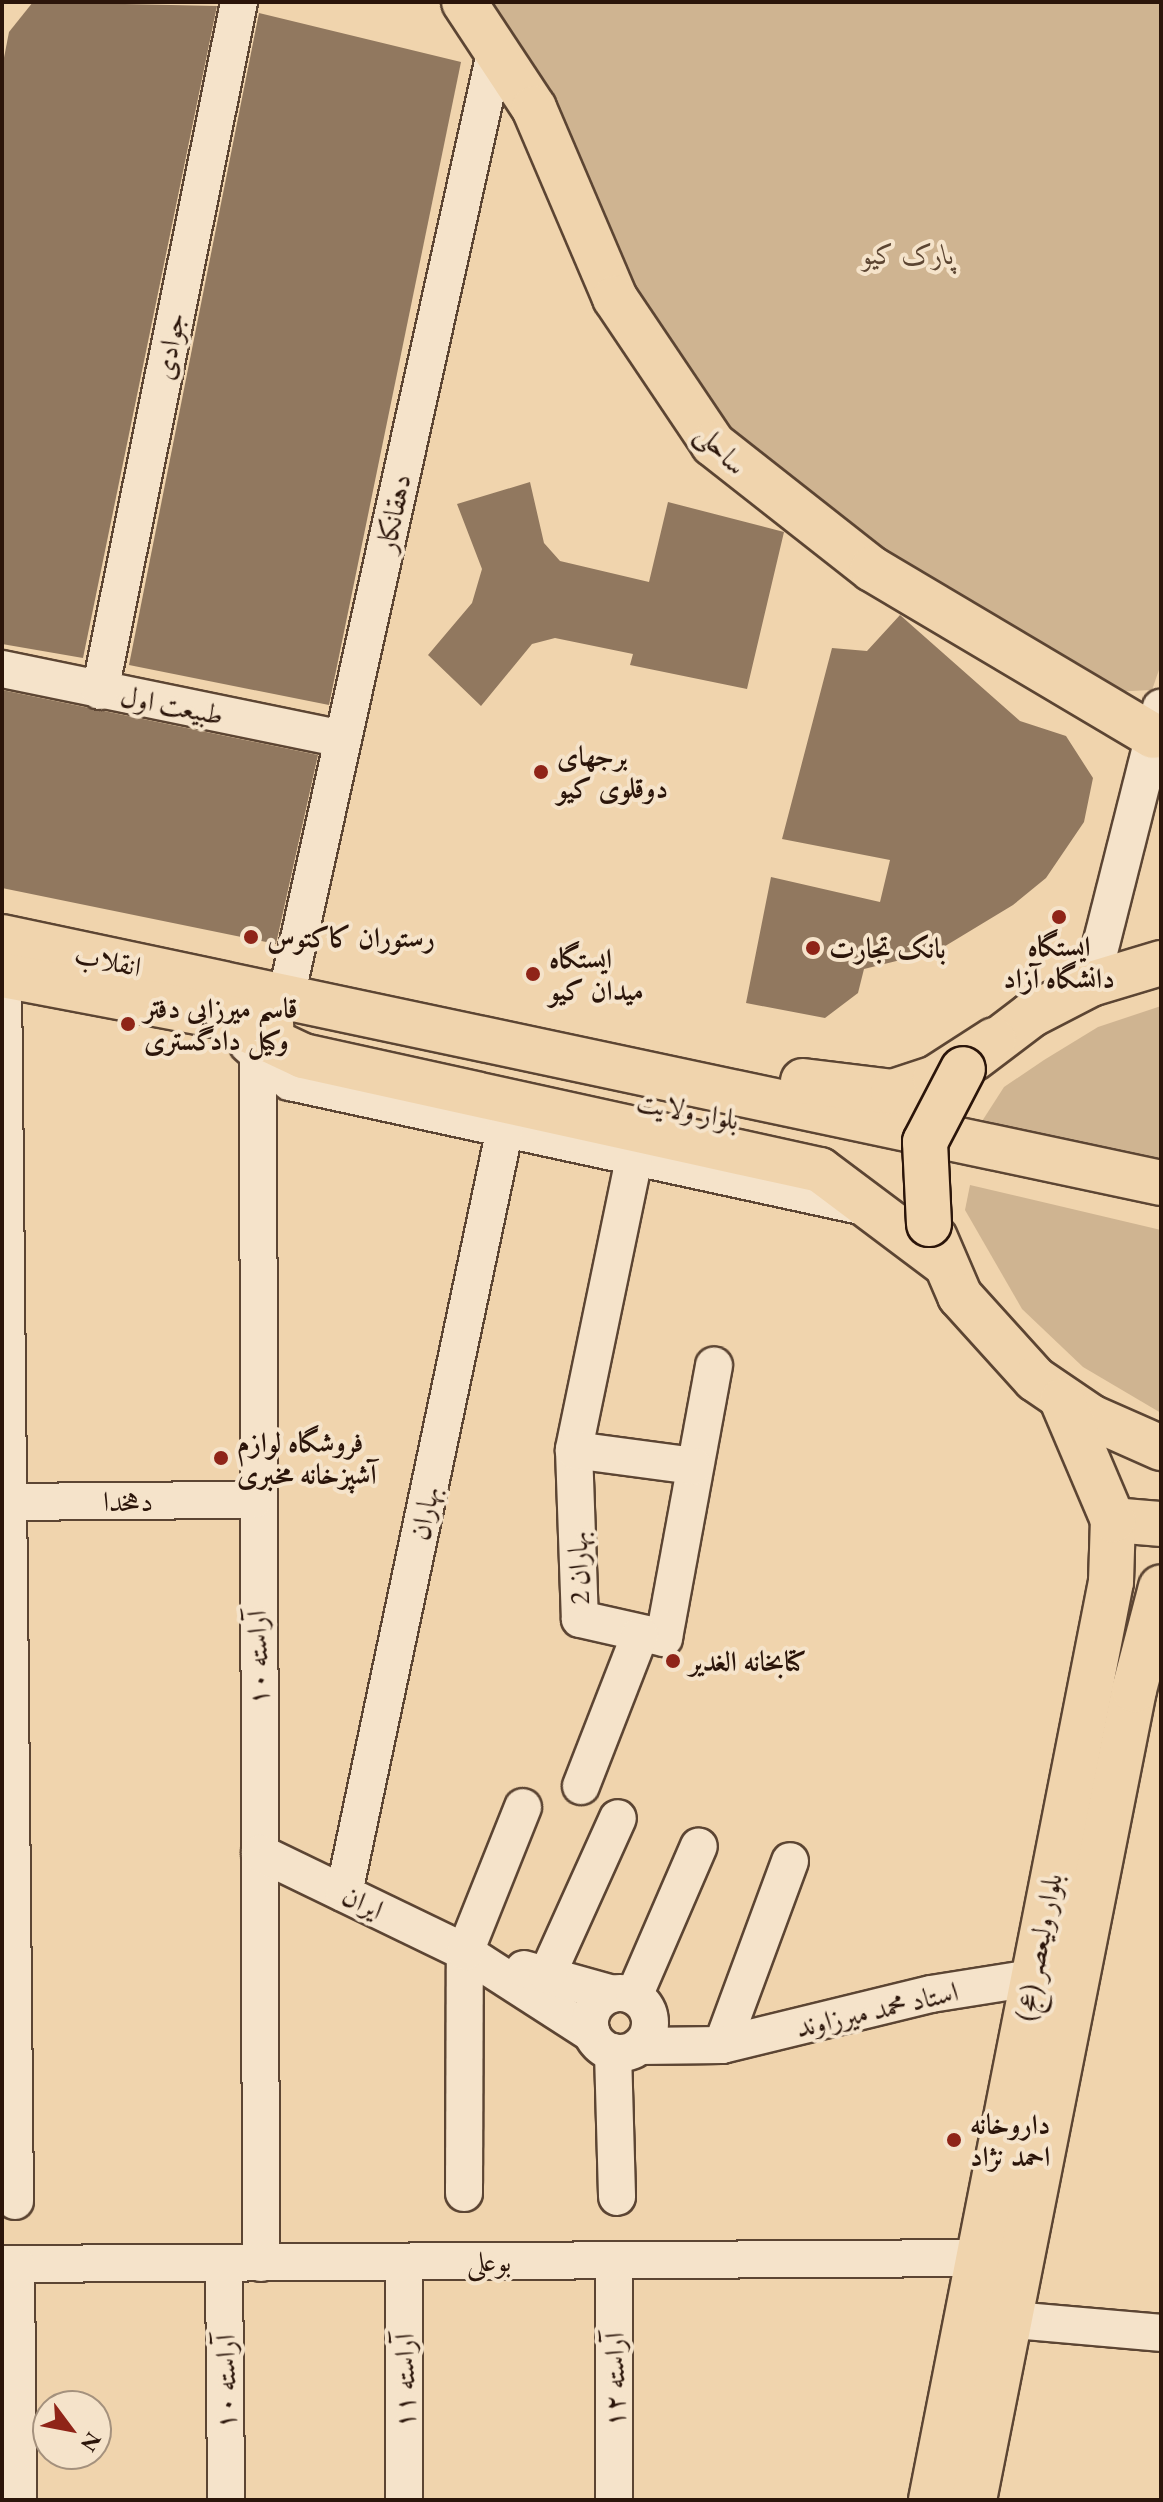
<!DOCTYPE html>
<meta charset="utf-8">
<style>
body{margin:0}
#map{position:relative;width:1163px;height:2502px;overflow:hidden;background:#f0d4ad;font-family:"EB Garamond",Amiri,serif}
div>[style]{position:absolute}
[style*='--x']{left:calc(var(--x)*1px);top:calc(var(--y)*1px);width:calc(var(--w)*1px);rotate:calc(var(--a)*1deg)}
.green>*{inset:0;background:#cfb491}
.building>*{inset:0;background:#91785f}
.roads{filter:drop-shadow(2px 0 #5c4533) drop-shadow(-2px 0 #5c4533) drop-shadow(0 2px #5c4533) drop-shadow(0 -2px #5c4533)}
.minor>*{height:36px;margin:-18px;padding:0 18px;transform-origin:18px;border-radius:18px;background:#f5e3ca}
.minor>.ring{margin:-18px;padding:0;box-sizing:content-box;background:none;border:36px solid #f5e3ca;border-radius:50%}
.major>*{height:44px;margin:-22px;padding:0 22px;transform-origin:22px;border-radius:22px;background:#f0d4ad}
.bridges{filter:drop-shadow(2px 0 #2b150a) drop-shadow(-2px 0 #2b150a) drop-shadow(0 2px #2b150a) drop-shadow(0 -2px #2b150a)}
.major-bridge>*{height:44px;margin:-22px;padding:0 22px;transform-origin:22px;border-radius:22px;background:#f0d4ad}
.dots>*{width:22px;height:22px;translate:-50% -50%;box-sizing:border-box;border:4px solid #f5e3ca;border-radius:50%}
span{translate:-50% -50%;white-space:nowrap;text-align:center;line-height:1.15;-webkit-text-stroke:8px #f5e3ca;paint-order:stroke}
.park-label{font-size:28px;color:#5c4532;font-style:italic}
.street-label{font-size:28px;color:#2b150a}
.poi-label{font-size:28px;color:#2b150a;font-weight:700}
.left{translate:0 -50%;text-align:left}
.frame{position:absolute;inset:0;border:4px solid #2b150a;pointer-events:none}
.north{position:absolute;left:32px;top:2390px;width:80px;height:80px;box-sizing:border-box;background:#f5e3ca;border:2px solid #a4917d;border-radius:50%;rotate:122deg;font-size:22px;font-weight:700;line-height:32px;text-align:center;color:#2b150a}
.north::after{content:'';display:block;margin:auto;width:28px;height:36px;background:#8f2418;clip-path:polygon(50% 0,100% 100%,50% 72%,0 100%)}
</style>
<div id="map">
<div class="green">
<i style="clip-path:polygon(486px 2px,1161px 2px,1161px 664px,1152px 690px,1112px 692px,993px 632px,741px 450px,643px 315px)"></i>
<i style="clip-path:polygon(1161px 1006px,1161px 1167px,977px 1129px,1004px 1087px,1044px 1060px,1098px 1027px)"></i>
<i style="clip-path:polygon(970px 1185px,1161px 1230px,1161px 1413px,1083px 1367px,1022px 1309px,965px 1210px)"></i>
</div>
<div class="building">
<i style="clip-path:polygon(33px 2px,217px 6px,83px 658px,2px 644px,2px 68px,9px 32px)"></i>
<i style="clip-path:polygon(259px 13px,461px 62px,329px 705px,129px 665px)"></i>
<i style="clip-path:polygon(530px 482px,544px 543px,560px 561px,649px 582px,668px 502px,784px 532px,747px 689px,630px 665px,633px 654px,555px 638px,532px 644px,481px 706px,428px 655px,472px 603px,482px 569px,457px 504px)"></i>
<i style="clip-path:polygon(900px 615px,1020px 721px,1066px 736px,1093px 778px,1084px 822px,1046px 878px,1013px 905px,937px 951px,864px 969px,858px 993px,825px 1018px,746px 1003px,771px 877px,880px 902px,890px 860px,782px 839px,832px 648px,867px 651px)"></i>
<i style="clip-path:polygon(2px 690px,318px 755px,276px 944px,2px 888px)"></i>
</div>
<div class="roads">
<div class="minor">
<i style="--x:2;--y:669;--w:348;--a:11.6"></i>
<i style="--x:100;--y:691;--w:703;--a:-78.59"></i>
<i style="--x:3;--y:975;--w:1226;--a:89.44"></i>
<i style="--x:290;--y:979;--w:954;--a:-77.52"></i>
<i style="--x:1091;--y:984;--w:285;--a:-75.8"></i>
<i style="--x:248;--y:1045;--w:56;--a:41.4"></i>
<i style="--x:290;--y:1082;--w:588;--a:12.26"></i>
<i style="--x:258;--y:1053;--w:1210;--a:89.86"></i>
<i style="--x:634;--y:1159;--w:297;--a:101.7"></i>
<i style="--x:574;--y:1450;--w:169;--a:88"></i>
<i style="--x:580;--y:1619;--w:86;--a:12.7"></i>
<i style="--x:664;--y:1638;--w:277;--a:-79.6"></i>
<i style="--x:574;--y:1450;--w:121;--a:7.6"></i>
<i style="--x:2;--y:1502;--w:252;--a:-0.5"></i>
<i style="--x:581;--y:1786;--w:162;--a:-68.7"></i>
<i style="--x:260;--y:1853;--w:228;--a:25.8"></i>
<i style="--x:465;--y:1952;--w:151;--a:32.8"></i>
<i style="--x:344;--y:1893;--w:777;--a:-78.11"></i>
<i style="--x:524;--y:1969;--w:92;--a:15.7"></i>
<i style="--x:547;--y:1975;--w:172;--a:-65.7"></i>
<i class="ring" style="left:590px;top:1993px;width:24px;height:24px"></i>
<i style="--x:634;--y:1996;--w:163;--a:-66.6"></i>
<i style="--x:722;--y:2045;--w:196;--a:-69.7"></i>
<i style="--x:640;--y:2046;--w:82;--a:-0.7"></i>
<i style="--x:722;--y:2045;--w:215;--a:-13.7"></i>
<i style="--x:931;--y:1994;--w:102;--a:-9"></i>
<i style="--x:613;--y:2052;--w:145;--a:88.4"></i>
<i style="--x:464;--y:2193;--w:241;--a:-89.8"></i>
<i style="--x:465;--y:1952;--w:156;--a:-68.2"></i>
<i style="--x:614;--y:2260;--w:240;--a:90"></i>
<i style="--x:404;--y:2262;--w:238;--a:90"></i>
<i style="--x:224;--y:2263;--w:237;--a:89.5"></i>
<i style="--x:2;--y:2264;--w:974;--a:-0.35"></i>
<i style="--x:16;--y:2264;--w:236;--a:89.5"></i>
<i style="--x:1013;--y:2320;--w:149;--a:5"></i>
</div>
<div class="major">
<i style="--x:464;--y:2;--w:127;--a:56.6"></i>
<i style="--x:534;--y:108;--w:207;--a:66.9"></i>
<i style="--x:615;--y:298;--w:176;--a:56.1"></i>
<i style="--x:713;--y:444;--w:202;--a:38.2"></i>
<i style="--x:872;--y:569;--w:327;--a:30.7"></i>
<i style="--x:2;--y:937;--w:1185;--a:11.98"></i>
<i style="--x:2;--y:975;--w:274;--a:10.7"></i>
<i style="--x:235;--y:1024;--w:75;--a:25.2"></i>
<i style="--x:303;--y:1056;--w:529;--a:12.43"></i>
<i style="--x:820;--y:1170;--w:156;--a:36.9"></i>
<i style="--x:973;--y:1059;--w:73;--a:-37.2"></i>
<i style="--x:1031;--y:1015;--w:68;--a:-27.3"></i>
<i style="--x:1091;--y:984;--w:73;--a:-16.7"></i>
<i style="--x:803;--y:1081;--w:91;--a:7"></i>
<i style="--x:893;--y:1092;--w:44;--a:-18.4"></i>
<i style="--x:935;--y:1078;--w:70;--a:-32.8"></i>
<i style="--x:935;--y:1238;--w:63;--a:66.7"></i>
<i style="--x:960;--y:1296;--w:112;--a:47.9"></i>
<i style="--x:1035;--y:1379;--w:68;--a:34.2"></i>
<i style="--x:1091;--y:1417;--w:77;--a:23.9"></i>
<i style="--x:1113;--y:1520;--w:48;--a:4.8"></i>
<i style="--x:931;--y:2500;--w:935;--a:-78.91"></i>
<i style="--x:1111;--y:1582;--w:62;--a:-88.2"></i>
<i style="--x:1113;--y:1520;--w:130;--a:-113"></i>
<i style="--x:974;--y:2500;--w:826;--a:-78.83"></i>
<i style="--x:1134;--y:1690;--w:106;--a:-75.3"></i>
</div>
</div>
<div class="bridges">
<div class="major-bridge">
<i style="--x:929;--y:1224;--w:82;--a:-92.8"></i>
<i style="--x:925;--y:1142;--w:82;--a:-62.5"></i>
</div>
</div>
<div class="dots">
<i style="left:541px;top:772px;background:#8f2418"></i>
<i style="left:1059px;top:917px;background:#8f2418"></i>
<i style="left:251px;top:937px;background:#8f2418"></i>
<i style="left:813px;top:948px;background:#8f2418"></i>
<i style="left:533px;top:974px;background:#8f2418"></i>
<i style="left:128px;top:1024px;background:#8f2418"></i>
<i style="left:221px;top:1458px;background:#8f2418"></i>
<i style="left:673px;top:1661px;background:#8f2418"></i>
<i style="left:954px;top:2140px;background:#8f2418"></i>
</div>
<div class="park-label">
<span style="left:908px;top:254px">پارک کیو</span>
</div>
<div class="street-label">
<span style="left:169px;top:346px;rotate:-79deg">جوادی</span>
<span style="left:722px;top:449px;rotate:47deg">ساحلی</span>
<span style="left:393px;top:513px;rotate:-78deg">دهقانکار</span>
<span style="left:172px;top:705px;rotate:11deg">طبیعت اول</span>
<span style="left:108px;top:960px;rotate:12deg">انقلاب</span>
<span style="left:688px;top:1110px;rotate:11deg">بلوار ولایت</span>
<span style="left:128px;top:1501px">دهخدا</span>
<span style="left:424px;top:1513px;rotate:-78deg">بهاران</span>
<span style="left:578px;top:1568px;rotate:-92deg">بهاران 2</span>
<span style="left:257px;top:1658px;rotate:-91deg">آراسته ۱۰</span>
<span style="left:363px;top:1902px;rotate:26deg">ایران</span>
<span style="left:1038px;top:1947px;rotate:-79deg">بلوار ولیعصر (عج)</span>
<span style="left:877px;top:2009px;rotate:-13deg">استاد محمد میرزاوند</span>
<span style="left:489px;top:2261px">بوعلی</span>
<span style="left:614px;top:2380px;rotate:-90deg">۱۲ آراسته</span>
<span style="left:404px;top:2381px;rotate:-90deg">آراسته ۱۱</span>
<span style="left:225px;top:2382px;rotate:-90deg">آراسته ۱۰</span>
</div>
<div class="poi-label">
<span class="left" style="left:557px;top:772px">برجهای<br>دوقلوی کیو</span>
<span class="left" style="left:267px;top:937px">رستوران کاکتوس</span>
<span style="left:1059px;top:962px">ایستگاه<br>دانشگاه آزاد</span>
<span class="left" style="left:829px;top:948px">بانک تجارت</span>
<span class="left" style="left:549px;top:974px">ایستگاه<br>میدان کیو</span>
<span class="left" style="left:144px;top:1024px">قاسم میرزایی دفتر<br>وکیل دادگستری</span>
<span class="left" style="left:237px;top:1458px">فروشگاه لوازم<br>آشپزخانه مخبری</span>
<span class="left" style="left:689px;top:1661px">کتابخانه الغدیر</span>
<span class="left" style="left:970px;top:2140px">داروخانه<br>احمد نژاد</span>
</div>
<div class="frame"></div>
<div class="north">N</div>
</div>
